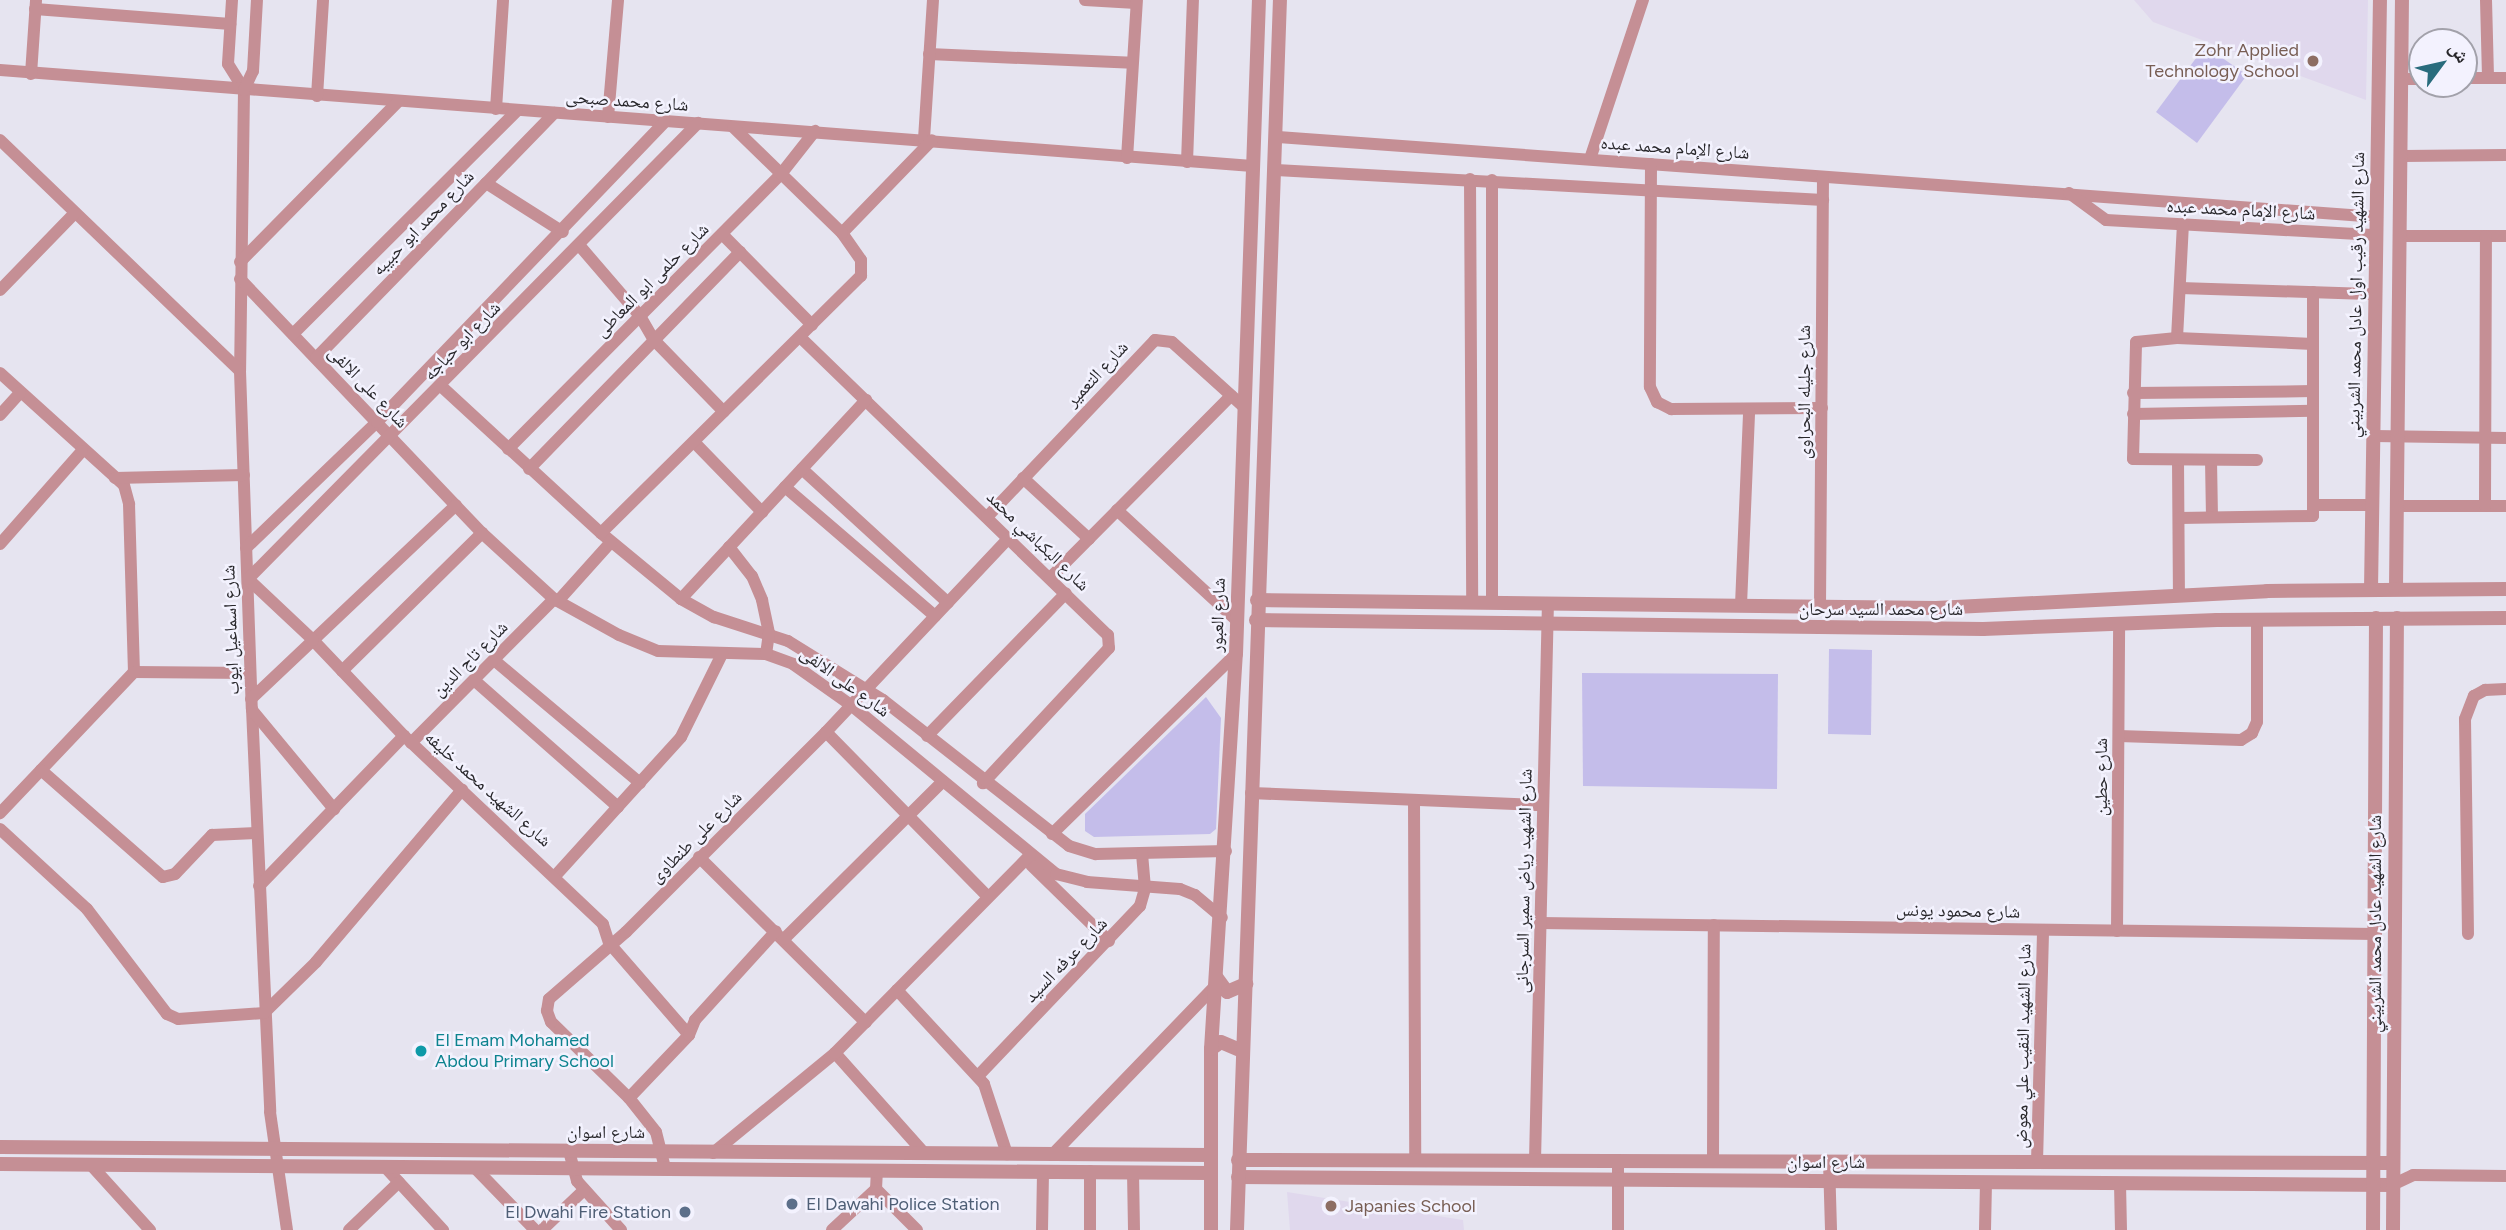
<!DOCTYPE html>
<meta charset="utf-8">
<style>
body{margin:0}
#map{position:relative;width:2506px;height:1230px;overflow:hidden;background:#e6e4f0;font-family:Figtree,"Noto Naskh Arabic",sans-serif}
div>[style]{position:absolute}
[style*='--x']{left:calc(var(--x)*1px);top:calc(var(--y)*1px);width:calc(var(--w)*1px);rotate:calc(var(--a)*1deg)}
.education>*{inset:0;background:#e0d8ed}
.green>*{inset:0;background:#c4bdea}
.minor>*{height:12px;margin:-6px;padding:0 6px;transform-origin:6px;border-radius:6px;background:#c58f95}
.tertiary>*{height:14px;margin:-7px;padding:0 7px;transform-origin:7px;border-radius:7px;background:#c58f95}
.dots>*{width:19px;height:19px;translate:-50% -50%;box-sizing:border-box;border:4px solid #f3f2fe;border-radius:50%}
span{translate:-50% -50%;white-space:nowrap;text-align:center;line-height:1.15;-webkit-text-stroke:5px #f3f2fe;paint-order:stroke}
.education-label{font-size:18px;color:#785e54}
.right{translate:-100% -50%;text-align:right}
.left{translate:0 -50%;text-align:left}
.street-label{font-size:18px;color:#28272b}
.culture-label{font-size:18px;color:#0d838f}
.service-label{font-size:18px;color:#4e5e75}
.north{position:absolute;left:2408px;top:28px;width:70px;height:70px;box-sizing:border-box;background:#f3f2fe;border:2px solid #a2a1aa;border-radius:50%;rotate:57deg;font-size:19px;font-weight:700;line-height:28px;text-align:center;color:#28272b}
.north::after{content:'';display:block;margin:auto;width:24px;height:32px;background:#296c7d;clip-path:polygon(50% 0,100% 100%,50% 72%,0 100%)}
</style>
<div id="map">
<div class="education">
<i style="clip-path:polygon(2134px 0,2368px 0,2366px 100px,2153px 22px)"></i>
<i style="clip-path:polygon(1287px 1192px,1463px 1220px,1464px 1230px,1290px 1230px)"></i>
</div>
<div class="green">
<i style="clip-path:polygon(2205px 46px,2247px 75px,2197px 143px,2156px 112px)"></i>
<i style="clip-path:polygon(1829px 649px,1872px 650px,1871px 735px,1828px 734px)"></i>
<i style="clip-path:polygon(1582px 673px,1778px 674px,1777px 789px,1583px 786px)"></i>
<i style="clip-path:polygon(1206px 697px,1221px 718px,1216px 829px,1210px 834px,1094px 837px,1085px 831px,1085px 814px)"></i>
</div>
<div class="minor">
<i style="--x:232;--y:0;--w:64;--a:93.6"></i>
<i style="--x:228;--y:64;--w:31;--a:58"></i>
<i style="--x:1085;--y:0;--w:51;--a:3.4"></i>
<i style="--x:2486;--y:0;--w:78;--a:88.5"></i>
<i style="--x:35;--y:9;--w:196;--a:4.4"></i>
<i style="--x:929;--y:54;--w:203;--a:2.5"></i>
<i style="--x:0;--y:70;--w:1256;--a:4.38"></i>
<i style="--x:31;--y:74;--w:74;--a:-86.1"></i>
<i style="--x:2464;--y:78;--w:42;--a:0"></i>
<i style="--x:2402;--y:79;--w:20;--a:0"></i>
<i style="--x:244;--y:90;--w:281;--a:90.8"></i>
<i style="--x:240;--y:371;--w:338;--a:88"></i>
<i style="--x:252;--y:709;--w:403;--a:87.4"></i>
<i style="--x:270;--y:1112;--w:119;--a:81.8"></i>
<i style="--x:244;--y:90;--w:21;--a:-65"></i>
<i style="--x:253;--y:71;--w:71;--a:-86.8"></i>
<i style="--x:317;--y:96;--w:96;--a:-86.4"></i>
<i style="--x:496;--y:109;--w:109;--a:-86.3"></i>
<i style="--x:608;--y:117;--w:117;--a:-85.1"></i>
<i style="--x:1278;--y:137;--w:1102;--a:4.16"></i>
<i style="--x:924;--y:139;--w:139;--a:-86.3"></i>
<i style="--x:0;--y:140;--w:333;--a:43.9"></i>
<i style="--x:2403;--y:156;--w:103;--a:-0.6"></i>
<i style="--x:1127;--y:158;--w:158;--a:-86.4"></i>
<i style="--x:1590;--y:159;--w:168;--a:-71.6"></i>
<i style="--x:1187;--y:162;--w:162;--a:-87.9"></i>
<i style="--x:1651;--y:164;--w:223;--a:90.3"></i>
<i style="--x:1650;--y:387;--w:17;--a:65"></i>
<i style="--x:1657;--y:402;--w:16;--a:27"></i>
<i style="--x:1671;--y:409;--w:151;--a:-0.4"></i>
<i style="--x:1276;--y:170;--w:548;--a:3.14"></i>
<i style="--x:1470;--y:179;--w:423;--a:89.7"></i>
<i style="--x:486;--y:183;--w:91;--a:32.5"></i>
<i style="--x:2069;--y:193;--w:46;--a:36.1"></i>
<i style="--x:2106;--y:220;--w:271;--a:3.2"></i>
<i style="--x:842;--y:233;--w:129;--a:-45.9"></i>
<i style="--x:722;--y:234;--w:128;--a:45.3"></i>
<i style="--x:2401;--y:236;--w:105;--a:0"></i>
<i style="--x:579;--y:245;--w:94;--a:49.3"></i>
<i style="--x:640;--y:316;--w:28;--a:60"></i>
<i style="--x:654;--y:340;--w:100;--a:45.8"></i>
<i style="--x:240;--y:262;--w:226;--a:-45.4"></i>
<i style="--x:240;--y:279;--w:351;--a:46.4"></i>
<i style="--x:482;--y:533;--w:98;--a:42.5"></i>
<i style="--x:554;--y:599;--w:74;--a:29"></i>
<i style="--x:619;--y:635;--w:42;--a:22.3"></i>
<i style="--x:658;--y:651;--w:108;--a:1.6"></i>
<i style="--x:766;--y:654;--w:29;--a:20"></i>
<i style="--x:793;--y:664;--w:71;--a:35.3"></i>
<i style="--x:851;--y:705;--w:266;--a:39.5"></i>
<i style="--x:1056;--y:874;--w:32;--a:14"></i>
<i style="--x:1087;--y:882;--w:93;--a:4.3"></i>
<i style="--x:1180;--y:889;--w:16;--a:22"></i>
<i style="--x:1195;--y:895;--w:35;--a:40"></i>
<i style="--x:2180;--y:288;--w:196;--a:1.8"></i>
<i style="--x:0;--y:290;--w:107;--a:-45.8"></i>
<i style="--x:293;--y:334;--w:316;--a:-44.9"></i>
<i style="--x:800;--y:337;--w:429;--a:44.1"></i>
<i style="--x:1108;--y:635;--w:13;--a:86"></i>
<i style="--x:1109;--y:648;--w:185;--a:133"></i>
<i style="--x:2177;--y:338;--w:114;--a:-87"></i>
<i style="--x:316;--y:358;--w:342;--a:-45.8"></i>
<i style="--x:0;--y:373;--w:167;--a:42.1"></i>
<i style="--x:124;--y:485;--w:20;--a:75"></i>
<i style="--x:129;--y:504;--w:168;--a:88.3"></i>
<i style="--x:134;--y:672;--w:195;--a:133.5"></i>
<i style="--x:442;--y:387;--w:216;--a:42.6"></i>
<i style="--x:601;--y:533;--w:104;--a:39.5"></i>
<i style="--x:681;--y:599;--w:38;--a:29"></i>
<i style="--x:714;--y:617;--w:78;--a:18"></i>
<i style="--x:788;--y:641;--w:112;--a:31.8"></i>
<i style="--x:883;--y:700;--w:236;--a:38.1"></i>
<i style="--x:1069;--y:846;--w:28;--a:17"></i>
<i style="--x:1096;--y:854;--w:130;--a:-1.3"></i>
<i style="--x:2133;--y:393;--w:180;--a:-0.6"></i>
<i style="--x:2133;--y:414;--w:180;--a:-1"></i>
<i style="--x:0;--y:415;--w:30;--a:-48"></i>
<i style="--x:2374;--y:436;--w:132;--a:0.9"></i>
<i style="--x:694;--y:442;--w:98;--a:45.8"></i>
<i style="--x:508;--y:449;--w:387;--a:-45.2"></i>
<i style="--x:781;--y:174;--w:55;--a:-51.7"></i>
<i style="--x:2178;--y:460;--w:135;--a:89.6"></i>
<i style="--x:2211;--y:460;--w:57;--a:89"></i>
<i style="--x:2257;--y:460;--w:124;--a:-179.5"></i>
<i style="--x:2133;--y:459;--w:117;--a:-88.5"></i>
<i style="--x:2136;--y:342;--w:41;--a:-5.6"></i>
<i style="--x:2177;--y:338;--w:136;--a:2.5"></i>
<i style="--x:529;--y:469;--w:303;--a:-45.8"></i>
<i style="--x:802;--y:469;--w:198;--a:42.5"></i>
<i style="--x:115;--y:478;--w:129;--a:-1.3"></i>
<i style="--x:1023;--y:478;--w:90;--a:42.7"></i>
<i style="--x:785;--y:487;--w:198;--a:40.7"></i>
<i style="--x:2314;--y:505;--w:59;--a:0"></i>
<i style="--x:2396;--y:506;--w:110;--a:0"></i>
<i style="--x:2485;--y:506;--w:270;--a:-89.8"></i>
<i style="--x:1117;--y:510;--w:162;--a:42.7"></i>
<i style="--x:987;--y:517;--w:244;--a:-46.5"></i>
<i style="--x:1155;--y:340;--w:17;--a:7"></i>
<i style="--x:1172;--y:342;--w:97;--a:42.1"></i>
<i style="--x:2179;--y:518;--w:134;--a:-0.9"></i>
<i style="--x:2313;--y:516;--w:224;--a:-90"></i>
<i style="--x:601;--y:533;--w:366;--a:-44.7"></i>
<i style="--x:861;--y:276;--w:16;--a:-90"></i>
<i style="--x:861;--y:260;--w:33;--a:-125"></i>
<i style="--x:842;--y:233;--w:152;--a:-135.8"></i>
<i style="--x:0;--y:544;--w:124;--a:-48.6"></i>
<i style="--x:729;--y:547;--w:37;--a:52"></i>
<i style="--x:752;--y:576;--w:26;--a:67"></i>
<i style="--x:762;--y:600;--w:34;--a:78"></i>
<i style="--x:769;--y:633;--w:21;--a:98"></i>
<i style="--x:246;--y:548;--w:182;--a:-43.9"></i>
<i style="--x:377;--y:422;--w:416;--a:-46.2"></i>
<i style="--x:1050;--y:578;--w:257;--a:-45.2"></i>
<i style="--x:681;--y:599;--w:272;--a:-47.1"></i>
<i style="--x:558;--y:601;--w:79;--a:-48.1"></i>
<i style="--x:1492;--y:602;--w:422;--a:-90"></i>
<i style="--x:1741;--y:605;--w:194;--a:-87.6"></i>
<i style="--x:1820;--y:607;--w:430;--a:-89.6"></i>
<i style="--x:494;--y:660;--w:191;--a:40.1"></i>
<i style="--x:342;--y:671;--w:197;--a:-44.6"></i>
<i style="--x:134;--y:672;--w:116;--a:0.5"></i>
<i style="--x:474;--y:680;--w:192;--a:41.4"></i>
<i style="--x:251;--y:699;--w:282;--a:-43.4"></i>
<i style="--x:252;--y:710;--w:129;--a:50.4"></i>
<i style="--x:826;--y:732;--w:231;--a:45.5"></i>
<i style="--x:927;--y:736;--w:199;--a:-45.8"></i>
<i style="--x:2119;--y:736;--w:122;--a:1.9"></i>
<i style="--x:2241;--y:740;--w:13;--a:-32"></i>
<i style="--x:2252;--y:733;--w:12;--a:-66"></i>
<i style="--x:2257;--y:722;--w:102;--a:-90"></i>
<i style="--x:411;--y:743;--w:203;--a:-45.2"></i>
<i style="--x:41;--y:770;--w:162;--a:41.3"></i>
<i style="--x:163;--y:877;--w:12;--a:-14"></i>
<i style="--x:175;--y:874;--w:54;--a:-46.5"></i>
<i style="--x:212;--y:835;--w:45;--a:-2.5"></i>
<i style="--x:1251;--y:793;--w:292;--a:2.4"></i>
<i style="--x:1414;--y:800;--w:360;--a:89.8"></i>
<i style="--x:0;--y:829;--w:118;--a:42.6"></i>
<i style="--x:87;--y:909;--w:132;--a:52.7"></i>
<i style="--x:167;--y:1014;--w:12;--a:24"></i>
<i style="--x:178;--y:1019;--w:86;--a:-4"></i>
<i style="--x:264;--y:1013;--w:73;--a:-44.4"></i>
<i style="--x:316;--y:962;--w:226;--a:-49.7"></i>
<i style="--x:1052;--y:834;--w:257;--a:-44.4"></i>
<i style="--x:699;--y:857;--w:235;--a:44.8"></i>
<i style="--x:1031;--y:865;--w:109;--a:44.3"></i>
<i style="--x:556;--y:875;--w:186;--a:-47.8"></i>
<i style="--x:681;--y:737;--w:93;--a:-63.7"></i>
<i style="--x:259;--y:886;--w:209;--a:-46"></i>
<i style="--x:1540;--y:923;--w:836;--a:0.75"></i>
<i style="--x:2117;--y:931;--w:307;--a:-89.6"></i>
<i style="--x:2468;--y:934;--w:215;--a:-90.8"></i>
<i style="--x:2465;--y:719;--w:25;--a:-69"></i>
<i style="--x:2474;--y:696;--w:13;--a:-29"></i>
<i style="--x:2485;--y:690;--w:21;--a:-3"></i>
<i style="--x:784;--y:939;--w:224;--a:-44.8"></i>
<i style="--x:897;--y:990;--w:128;--a:47.2"></i>
<i style="--x:984;--y:1084;--w:74;--a:71.8"></i>
<i style="--x:689;--y:1035;--w:122;--a:-131"></i>
<i style="--x:609;--y:943;--w:20;--a:-108"></i>
<i style="--x:603;--y:924;--w:274;--a:-136.6"></i>
<i style="--x:404;--y:736;--w:132;--a:-133.5"></i>
<i style="--x:313;--y:640;--w:89;--a:-136.8"></i>
<i style="--x:248;--y:579;--w:641;--a:-45.38"></i>
<i style="--x:835;--y:1053;--w:135;--a:48.3"></i>
<i style="--x:978;--y:1076;--w:235;--a:-46.4"></i>
<i style="--x:1140;--y:906;--w:19;--a:-74"></i>
<i style="--x:1145;--y:888;--w:35;--a:-95"></i>
<i style="--x:629;--y:1098;--w:87;--a:-46.4"></i>
<i style="--x:689;--y:1035;--w:16;--a:-68"></i>
<i style="--x:695;--y:1020;--w:120;--a:-47.7"></i>
<i style="--x:569;--y:1151;--w:31;--a:75"></i>
<i style="--x:577;--y:1181;--w:66;--a:48.1"></i>
<i style="--x:713;--y:1153;--w:158;--a:-39.3"></i>
<i style="--x:835;--y:1053;--w:278;--a:-45.4"></i>
<i style="--x:1052;--y:1155;--w:236;--a:-46"></i>
<i style="--x:1535;--y:1161;--w:558;--a:-88.67"></i>
<i style="--x:1713;--y:1161;--w:236;--a:-89.8"></i>
<i style="--x:1829;--y:1162;--w:68;--a:88.3"></i>
<i style="--x:2037;--y:1162;--w:232;--a:-88.5"></i>
<i style="--x:91;--y:1165;--w:88;--a:47.8"></i>
<i style="--x:385;--y:1167;--w:86;--a:47.4"></i>
<i style="--x:474;--y:1167;--w:88;--a:45.9"></i>
<i style="--x:665;--y:1168;--w:37;--a:-104"></i>
<i style="--x:656;--y:1132;--w:43;--a:-128.5"></i>
<i style="--x:629;--y:1098;--w:109;--a:-135.7"></i>
<i style="--x:551;--y:1022;--w:12;--a:-110"></i>
<i style="--x:547;--y:1011;--w:12;--a:-81"></i>
<i style="--x:549;--y:999;--w:102;--a:-41"></i>
<i style="--x:626;--y:932;--w:283;--a:-45"></i>
<i style="--x:826;--y:732;--w:267;--a:-46.7"></i>
<i style="--x:1133;--y:1172;--w:58;--a:89"></i>
<i style="--x:2120;--y:1183;--w:47;--a:88.8"></i>
<i style="--x:2392;--y:1185;--w:23;--a:-25"></i>
<i style="--x:2413;--y:1175;--w:93;--a:0.6"></i>
<i style="--x:876;--y:1189;--w:58;--a:45"></i>
<i style="--x:349;--y:1230;--w:69;--a:-43.8"></i>
<i style="--x:542;--y:1230;--w:58;--a:-43.6"></i>
<i style="--x:832;--y:1230;--w:60;--a:-43"></i>
<i style="--x:876;--y:1189;--w:19;--a:-87"></i>
<i style="--x:1042;--y:1230;--w:59;--a:-89"></i>
<i style="--x:1090;--y:1230;--w:59;--a:-90"></i>
<i style="--x:1618;--y:1230;--w:69;--a:-90"></i>
<i style="--x:1985;--y:1230;--w:48;--a:-88.8"></i>
</div>
<div class="tertiary">
<i style="--x:2396;--y:589;--w:589;--a:-89.42"></i>
<i style="--x:2371;--y:590;--w:590;--a:-89.13"></i>
<i style="--x:1257;--y:600;--w:679;--a:0.68"></i>
<i style="--x:1936;--y:608;--w:331;--a:-2.9"></i>
<i style="--x:2267;--y:591;--w:239;--a:-0.5"></i>
<i style="--x:1256;--y:620;--w:727;--a:0.71"></i>
<i style="--x:1983;--y:629;--w:234;--a:-2.2"></i>
<i style="--x:2217;--y:620;--w:289;--a:-0.4"></i>
<i style="--x:1217;--y:978;--w:17;--a:54"></i>
<i style="--x:1227;--y:992;--w:21;--a:-23"></i>
<i style="--x:1211;--y:1049;--w:12;--a:-35"></i>
<i style="--x:1221;--y:1042;--w:23;--a:23"></i>
<i style="--x:0;--y:1147;--w:1211;--a:0.38"></i>
<i style="--x:1238;--y:1160;--w:1155;--a:0.15"></i>
<i style="--x:0;--y:1164;--w:1211;--a:0.43"></i>
<i style="--x:1238;--y:1177;--w:1154;--a:0.4"></i>
<i style="--x:1211;--y:1230;--w:181;--a:-90"></i>
<i style="--x:1211;--y:1049;--w:396;--a:-86.4"></i>
<i style="--x:1236;--y:654;--w:654;--a:-87.99"></i>
<i style="--x:1237;--y:1230;--w:1231;--a:-88"></i>
<i style="--x:2373;--y:1230;--w:612;--a:-89.72"></i>
<i style="--x:2393;--y:1230;--w:612;--a:-89.63"></i>
</div>
<div class="dots">
<i style="left:2313px;top:61px;background:#8d6e63"></i>
<i style="left:421px;top:1051px;background:#0f9aa8"></i>
<i style="left:792px;top:1204px;background:#5c6f8a"></i>
<i style="left:1331px;top:1206px;background:#8d6e63"></i>
<i style="left:685px;top:1212px;background:#5c6f8a"></i>
</div>
<div class="education-label">
<span class="right" style="left:2299px;top:61px">Zohr Applied<br>Technology School</span>
<span class="left" style="left:1345px;top:1206px">Japanies School</span>
</div>
<div class="street-label">
<span style="left:627px;top:101px;rotate:4deg">شارع محمد صبحى</span>
<span style="left:1675px;top:148px;rotate:4deg">شارع الإمام محمد عبده</span>
<span style="left:2241px;top:210px;rotate:3deg">شارع الإمام محمد عبده</span>
<span style="left:423px;top:223px;rotate:-46deg">شارع محمد ابو حبيبه</span>
<span style="left:652px;top:280px;rotate:-45deg">شارع حلمى ابو المعاطى</span>
<span style="left:2356px;top:295px;rotate:-89deg">شارع الشهيد رقيب اول عادل محمد الشربيني</span>
<span style="left:462px;top:341px;rotate:-46deg">شارع ابو حباجه</span>
<span style="left:1097px;top:374px;rotate:-47deg">شارع التعمير</span>
<span style="left:368px;top:387px;rotate:46deg">شارع على الالفى</span>
<span style="left:1804px;top:392px;rotate:-90deg">شارع جليله البحراوى</span>
<span style="left:1038px;top:541px;rotate:44deg">شارع البكباشي محمد</span>
<span style="left:1881px;top:609px">شارع محمد السيد سرحان</span>
<span style="left:1218px;top:615px;rotate:-88deg">شارع العبور</span>
<span style="left:231px;top:630px;rotate:-92deg">شارع اسماعيل ايوب</span>
<span style="left:470px;top:659px;rotate:-45deg">شارع تاج الدين</span>
<span style="left:845px;top:682px;rotate:36deg">شارع على الالفى</span>
<span style="left:2101px;top:777px;rotate:-90deg">شارع حطين</span>
<span style="left:488px;top:789px;rotate:42deg">شارع الشهيد محمد خليفه</span>
<span style="left:696px;top:837px;rotate:-45deg">شارع على طنطاوى</span>
<span style="left:1524px;top:881px;rotate:-89deg">شارع الشهيد رياض سمير السرجانى</span>
<span style="left:1958px;top:911px;rotate:1deg">شارع محمود يونس</span>
<span style="left:2375px;top:924px;rotate:-90deg">شارع الشهيد عادل محمد الشربيني</span>
<span style="left:1066px;top:960px;rotate:-46deg">شارع عرفه السيد</span>
<span style="left:2023px;top:1046px;rotate:-89deg">شارع الشهيد النقيب علي معوض</span>
<span style="left:606px;top:1132px">شارع اسوان</span>
<span style="left:1826px;top:1162px">شارع اسوان</span>
</div>
<div class="culture-label">
<span class="left" style="left:435px;top:1051px">El Emam Mohamed<br>Abdou Primary School</span>
</div>
<div class="service-label">
<span class="left" style="left:806px;top:1204px">El Dawahi Police Station</span>
<span class="right" style="left:671px;top:1212px">El Dwahi Fire Station</span>
</div>
<div class="north">ش</div>
</div>
